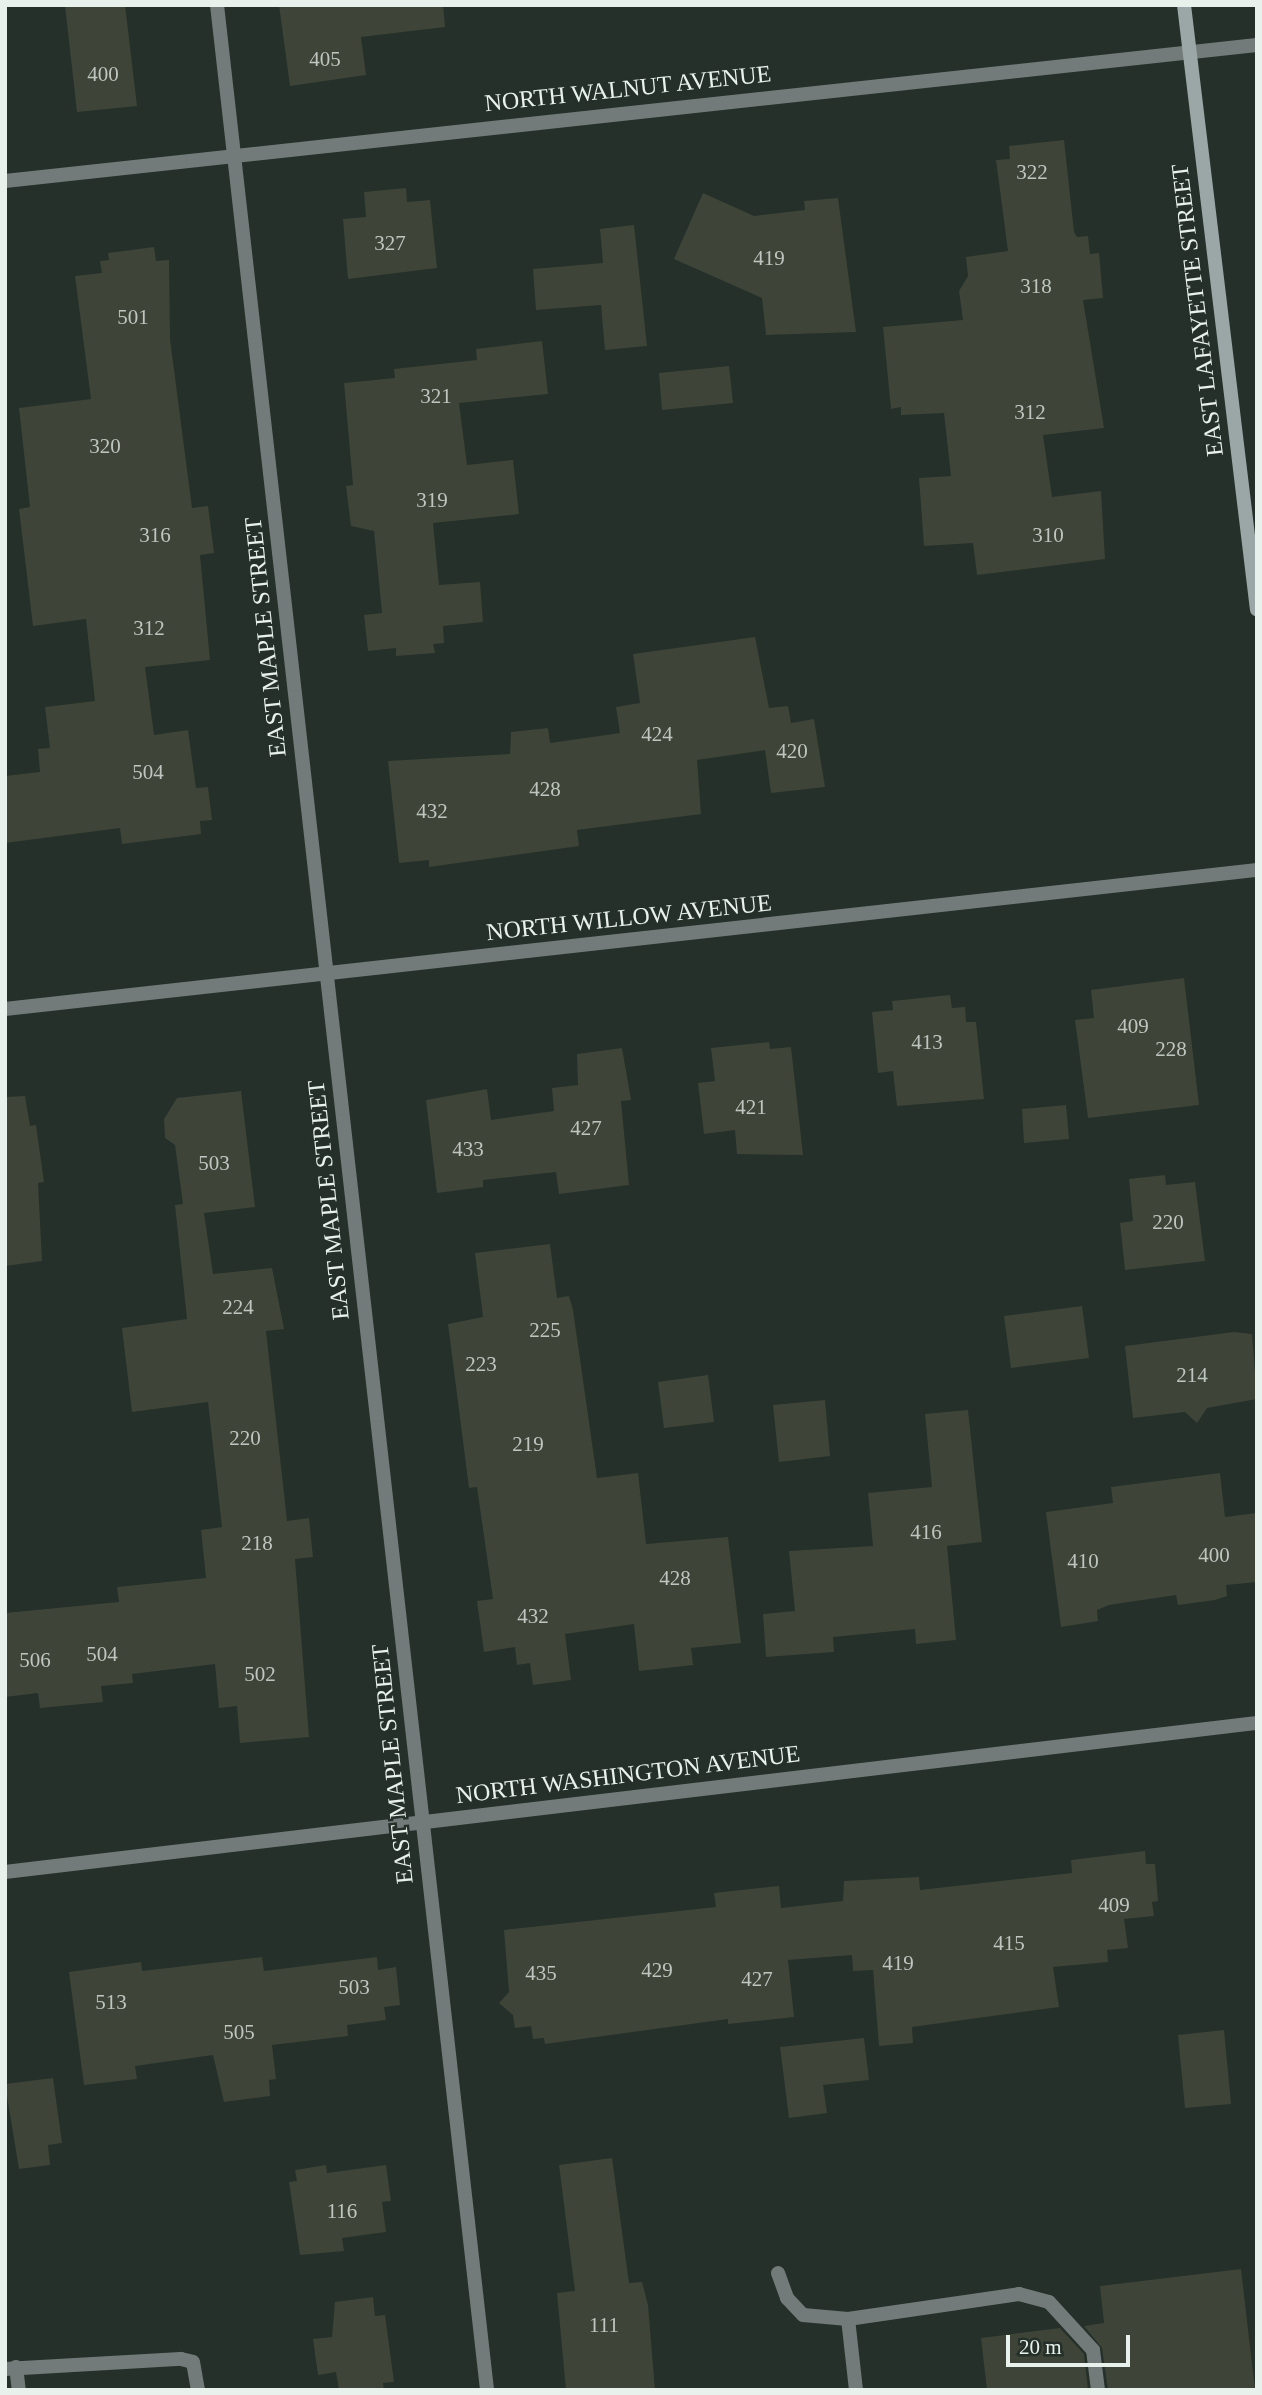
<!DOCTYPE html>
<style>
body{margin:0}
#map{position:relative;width:1262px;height:2395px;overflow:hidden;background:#243029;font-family:"Times New Roman",serif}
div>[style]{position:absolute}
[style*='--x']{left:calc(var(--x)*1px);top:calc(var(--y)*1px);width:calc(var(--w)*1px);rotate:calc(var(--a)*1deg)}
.building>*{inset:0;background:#3e4438}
.service>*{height:14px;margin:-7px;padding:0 7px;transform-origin:7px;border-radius:7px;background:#737b7a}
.minor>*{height:14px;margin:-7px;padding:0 7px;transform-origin:7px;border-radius:7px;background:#737b7a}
.secondary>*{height:14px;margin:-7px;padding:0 7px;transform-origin:7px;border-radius:7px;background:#9ba7a6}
span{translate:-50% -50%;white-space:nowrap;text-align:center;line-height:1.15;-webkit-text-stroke:5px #243029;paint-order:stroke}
.number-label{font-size:21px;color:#bec6bf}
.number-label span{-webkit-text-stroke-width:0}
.street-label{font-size:24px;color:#e9f1ec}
.frame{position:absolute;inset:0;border:7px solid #e9f1ec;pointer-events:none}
.scale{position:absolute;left:1006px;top:2335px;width:124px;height:32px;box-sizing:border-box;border:4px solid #e9f1ec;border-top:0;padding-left:9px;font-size:21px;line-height:24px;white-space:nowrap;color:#e9f1ec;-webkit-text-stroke:5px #243029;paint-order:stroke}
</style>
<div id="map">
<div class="building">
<i style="clip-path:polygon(65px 5px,125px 5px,137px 106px,77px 112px)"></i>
<i style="clip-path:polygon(279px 5px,443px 5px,445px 27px,361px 37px,366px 75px,290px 86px)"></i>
<i style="clip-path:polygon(1064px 140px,1074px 232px,1077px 237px,1088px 236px,1090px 254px,1099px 253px,1103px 298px,1083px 300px,1104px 428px,1043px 435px,1052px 497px,1101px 491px,1105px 559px,977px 575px,973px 543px,924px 546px,919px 478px,951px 476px,944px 413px,901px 415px,901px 407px,891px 409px,883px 327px,963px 320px,959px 291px,968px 276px,966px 257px,1008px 251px,996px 160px,1010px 159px,1009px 146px)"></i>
<i style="clip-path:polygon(406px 188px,407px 202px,430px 200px,437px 268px,348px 279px,343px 219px,366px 217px,364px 192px)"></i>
<i style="clip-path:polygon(703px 193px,754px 216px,805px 210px,804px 201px,838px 198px,856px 332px,766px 335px,762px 298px,674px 259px)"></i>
<i style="clip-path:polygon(634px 225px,647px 346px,605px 350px,601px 305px,536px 310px,533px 269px,603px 263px,600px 229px)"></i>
<i style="clip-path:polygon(154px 247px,156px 261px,169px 260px,170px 339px,192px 508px,208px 506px,214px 553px,200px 555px,210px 660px,145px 667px,154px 735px,188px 730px,196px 788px,208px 787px,212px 820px,200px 821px,201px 834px,122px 844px,120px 828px,5px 843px,5px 776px,40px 772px,38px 749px,50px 748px,45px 707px,95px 701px,86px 619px,33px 626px,19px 509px,30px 507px,19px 408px,91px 399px,75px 276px,102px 273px,100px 261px,109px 260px,108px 253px)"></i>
<i style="clip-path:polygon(542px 341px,548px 394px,459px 403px,467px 465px,513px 460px,519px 514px,433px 523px,439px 585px,480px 582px,483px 622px,443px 626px,444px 643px,433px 644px,435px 653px,396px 656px,396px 648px,368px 651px,364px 615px,382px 613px,374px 531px,351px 526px,346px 486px,353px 485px,344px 383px,395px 378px,394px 369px,477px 360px,476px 349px)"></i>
<i style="clip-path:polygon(729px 366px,733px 403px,662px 410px,659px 373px)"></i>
<i style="clip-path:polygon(755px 637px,769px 708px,788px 706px,791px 723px,814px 719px,825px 787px,771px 793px,765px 750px,697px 760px,701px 814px,577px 830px,579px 846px,429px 867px,429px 860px,399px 863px,388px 761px,510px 754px,511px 732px,548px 728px,550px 743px,620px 733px,616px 707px,640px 703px,633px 654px)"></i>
<i style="clip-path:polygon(1184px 978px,1199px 1105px,1088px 1118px,1075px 1020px,1094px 1018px,1091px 990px)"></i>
<i style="clip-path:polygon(950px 995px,952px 1008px,965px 1007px,966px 1022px,976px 1022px,984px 1099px,897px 1106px,893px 1071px,878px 1073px,872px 1012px,893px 1010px,892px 1001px)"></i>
<i style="clip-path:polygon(769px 1042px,770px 1049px,791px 1047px,803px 1155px,737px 1154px,735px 1130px,704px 1134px,698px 1083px,715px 1081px,711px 1048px)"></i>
<i style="clip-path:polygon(622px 1048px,631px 1100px,621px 1101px,629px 1185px,559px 1194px,556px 1172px,483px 1180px,483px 1187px,437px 1193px,426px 1100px,487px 1089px,491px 1120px,554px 1111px,552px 1088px,578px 1085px,577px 1054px)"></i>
<i style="clip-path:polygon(241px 1091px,255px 1207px,204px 1213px,213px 1274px,272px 1268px,284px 1329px,266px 1331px,287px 1521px,309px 1518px,313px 1557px,295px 1559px,309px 1737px,240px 1743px,237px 1706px,219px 1708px,215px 1664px,132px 1674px,133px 1683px,101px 1686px,103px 1702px,40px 1708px,38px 1693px,5px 1697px,5px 1613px,119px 1602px,117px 1587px,206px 1578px,201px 1530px,222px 1527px,208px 1402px,132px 1412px,122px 1328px,187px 1319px,175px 1205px,183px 1204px,175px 1145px,165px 1138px,164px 1119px,177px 1098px)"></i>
<i style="clip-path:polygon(25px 1096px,30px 1126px,36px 1125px,44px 1182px,38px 1183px,42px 1261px,5px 1266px,5px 1097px)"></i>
<i style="clip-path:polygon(1066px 1105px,1069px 1139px,1024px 1143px,1022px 1109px)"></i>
<i style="clip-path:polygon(1165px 1175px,1166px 1185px,1195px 1182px,1205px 1261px,1125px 1270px,1120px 1223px,1133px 1221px,1129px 1179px)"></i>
<i style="clip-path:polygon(550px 1244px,557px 1298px,569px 1296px,573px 1310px,597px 1478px,638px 1473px,646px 1544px,728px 1537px,741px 1643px,691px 1648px,693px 1665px,639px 1671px,634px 1624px,565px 1634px,571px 1680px,533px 1685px,530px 1663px,517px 1665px,515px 1647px,484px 1652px,477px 1601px,493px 1599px,477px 1487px,469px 1488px,448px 1324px,483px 1317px,475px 1253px)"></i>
<i style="clip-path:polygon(1082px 1306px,1089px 1358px,1011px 1368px,1004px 1316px)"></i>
<i style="clip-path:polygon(1234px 1332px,1252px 1334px,1257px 1399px,1207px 1408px,1197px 1423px,1185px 1412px,1133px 1418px,1125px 1346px)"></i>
<i style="clip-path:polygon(708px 1375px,714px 1422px,664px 1428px,658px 1382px)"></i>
<i style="clip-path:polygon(825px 1400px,830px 1456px,779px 1462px,773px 1405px)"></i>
<i style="clip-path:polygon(968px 1410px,982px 1542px,947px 1546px,956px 1640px,916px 1644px,915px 1629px,833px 1637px,834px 1652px,766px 1657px,763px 1614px,795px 1611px,789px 1551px,873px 1546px,868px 1493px,932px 1487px,925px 1414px)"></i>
<i style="clip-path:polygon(1220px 1473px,1225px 1517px,1257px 1513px,1257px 1582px,1226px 1585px,1227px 1596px,1215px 1600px,1178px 1605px,1176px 1595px,1109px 1605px,1097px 1610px,1098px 1621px,1061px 1627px,1046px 1512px,1113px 1503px,1111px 1487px)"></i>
<i style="clip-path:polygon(1145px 1851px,1146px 1864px,1155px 1864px,1158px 1901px,1152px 1902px,1154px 1916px,1124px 1919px,1128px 1948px,1107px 1950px,1108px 1962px,1053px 1967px,1059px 2007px,912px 2027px,913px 2043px,879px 2046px,873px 1970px,853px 1971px,852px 1955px,788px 1960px,794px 2017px,728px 2024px,728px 2019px,545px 2044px,544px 2038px,533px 2039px,531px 2026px,515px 2028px,513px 2015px,499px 2003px,509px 1992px,504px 1930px,716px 1907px,714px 1893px,779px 1886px,781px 1908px,843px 1901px,844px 1881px,919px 1877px,920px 1890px,1072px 1873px,1071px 1860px)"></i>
<i style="clip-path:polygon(262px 1957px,264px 1971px,377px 1957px,378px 1970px,396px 1967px,400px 2005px,384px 2007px,386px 2020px,347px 2025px,348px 2036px,272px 2045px,276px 2079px,269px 2080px,270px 2096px,224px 2102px,213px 2055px,135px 2066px,137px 2079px,84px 2085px,69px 1972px,141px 1962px,142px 1971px)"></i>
<i style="clip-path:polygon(1224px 2030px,1231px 2104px,1185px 2108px,1178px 2035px)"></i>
<i style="clip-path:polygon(864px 2038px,869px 2080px,823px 2085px,827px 2113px,789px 2118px,780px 2047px)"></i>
<i style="clip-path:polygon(53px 2078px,62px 2143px,48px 2145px,50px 2165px,19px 2169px,5px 2084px)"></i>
<i style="clip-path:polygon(612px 2158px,629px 2283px,642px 2282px,648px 2305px,655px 2390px,566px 2390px,557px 2293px,575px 2291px,559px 2165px)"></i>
<i style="clip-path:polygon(326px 2165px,327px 2173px,386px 2165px,391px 2201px,382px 2202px,386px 2232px,342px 2238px,344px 2251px,300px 2255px,289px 2182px,297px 2181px,295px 2170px)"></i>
<i style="clip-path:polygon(1241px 2269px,1255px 2390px,1108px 2390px,1102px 2348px,1084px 2326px,1104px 2323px,1100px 2286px)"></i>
<i style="clip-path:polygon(373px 2297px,375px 2316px,385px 2315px,394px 2382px,383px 2383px,384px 2390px,339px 2390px,336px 2372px,318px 2375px,313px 2339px,332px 2337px,335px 2302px)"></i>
<i style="clip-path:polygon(1060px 2328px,1084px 2354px,1088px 2390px,987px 2390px,981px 2338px)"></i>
</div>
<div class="service">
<i style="--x:778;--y:2273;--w:27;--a:70"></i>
<i style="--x:787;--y:2298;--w:23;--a:47"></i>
<i style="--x:803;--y:2315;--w:45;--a:5.1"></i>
<i style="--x:16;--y:2367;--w:23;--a:83"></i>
<i style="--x:5;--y:2369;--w:176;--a:-3.3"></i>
<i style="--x:181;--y:2359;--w:12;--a:14"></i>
<i style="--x:193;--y:2362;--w:28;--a:80"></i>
<i style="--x:856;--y:2390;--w:71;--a:-96.4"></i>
<i style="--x:848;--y:2319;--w:173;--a:-8.3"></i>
<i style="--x:1019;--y:2294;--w:31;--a:15"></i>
<i style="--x:1049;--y:2302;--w:65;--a:47.5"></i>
<i style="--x:1093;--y:2350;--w:40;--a:82.9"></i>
</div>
<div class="minor">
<i style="--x:217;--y:5;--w:2400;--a:83.54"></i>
<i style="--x:5;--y:181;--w:1259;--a:-6.2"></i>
<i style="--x:5;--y:1009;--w:1260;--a:-6.34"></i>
<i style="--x:5;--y:1872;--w:1261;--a:-6.79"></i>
</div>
<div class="secondary">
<i style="--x:1184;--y:5;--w:609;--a:83.12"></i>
</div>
<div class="number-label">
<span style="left:325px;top:59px">405</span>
<span style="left:103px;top:74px">400</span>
<span style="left:1032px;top:172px">322</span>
<span style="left:390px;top:243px">327</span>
<span style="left:769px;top:258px">419</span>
<span style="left:1036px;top:286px">318</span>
<span style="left:133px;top:317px">501</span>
<span style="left:436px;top:396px">321</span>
<span style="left:1030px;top:412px">312</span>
<span style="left:105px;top:446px">320</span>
<span style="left:432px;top:500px">319</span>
<span style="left:155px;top:535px">316</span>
<span style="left:1048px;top:535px">310</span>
<span style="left:149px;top:628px">312</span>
<span style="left:657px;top:734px">424</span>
<span style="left:792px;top:751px">420</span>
<span style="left:148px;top:772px">504</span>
<span style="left:545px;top:789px">428</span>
<span style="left:432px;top:811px">432</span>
<span style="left:1133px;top:1026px">409</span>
<span style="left:927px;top:1042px">413</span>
<span style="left:1171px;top:1049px">228</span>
<span style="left:751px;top:1107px">421</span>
<span style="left:586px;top:1128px">427</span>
<span style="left:468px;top:1149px">433</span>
<span style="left:214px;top:1163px">503</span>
<span style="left:1168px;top:1222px">220</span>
<span style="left:238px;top:1307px">224</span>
<span style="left:545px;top:1330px">225</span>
<span style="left:481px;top:1364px">223</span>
<span style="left:1192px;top:1375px">214</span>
<span style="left:245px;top:1438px">220</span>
<span style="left:528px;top:1444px">219</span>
<span style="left:926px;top:1532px">416</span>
<span style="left:257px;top:1543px">218</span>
<span style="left:1214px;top:1555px">400</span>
<span style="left:1083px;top:1561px">410</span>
<span style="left:675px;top:1578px">428</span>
<span style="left:533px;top:1616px">432</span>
<span style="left:102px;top:1654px">504</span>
<span style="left:35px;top:1660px">506</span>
<span style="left:260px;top:1674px">502</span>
<span style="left:1114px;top:1905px">409</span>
<span style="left:1009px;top:1943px">415</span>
<span style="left:898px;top:1963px">419</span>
<span style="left:657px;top:1970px">429</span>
<span style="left:541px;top:1973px">435</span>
<span style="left:757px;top:1979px">427</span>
<span style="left:354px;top:1987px">503</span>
<span style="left:111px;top:2002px">513</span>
<span style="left:239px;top:2032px">505</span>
<span style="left:342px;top:2211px">116</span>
<span style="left:604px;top:2325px">111</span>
</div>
<div class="street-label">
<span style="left:628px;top:89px;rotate:-6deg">NORTH WALNUT AVENUE</span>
<span style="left:1198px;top:310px;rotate:-97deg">EAST LAFAYETTE STREET</span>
<span style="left:266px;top:637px;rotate:-96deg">EAST MAPLE STREET</span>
<span style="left:629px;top:918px;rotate:-6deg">NORTH WILLOW AVENUE</span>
<span style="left:329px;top:1200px;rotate:-96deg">EAST MAPLE STREET</span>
<span style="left:393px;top:1764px;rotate:-96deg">EAST MAPLE STREET</span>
<span style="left:628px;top:1775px;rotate:-7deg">NORTH WASHINGTON AVENUE</span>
</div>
<div class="frame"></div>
<div class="scale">20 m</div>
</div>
